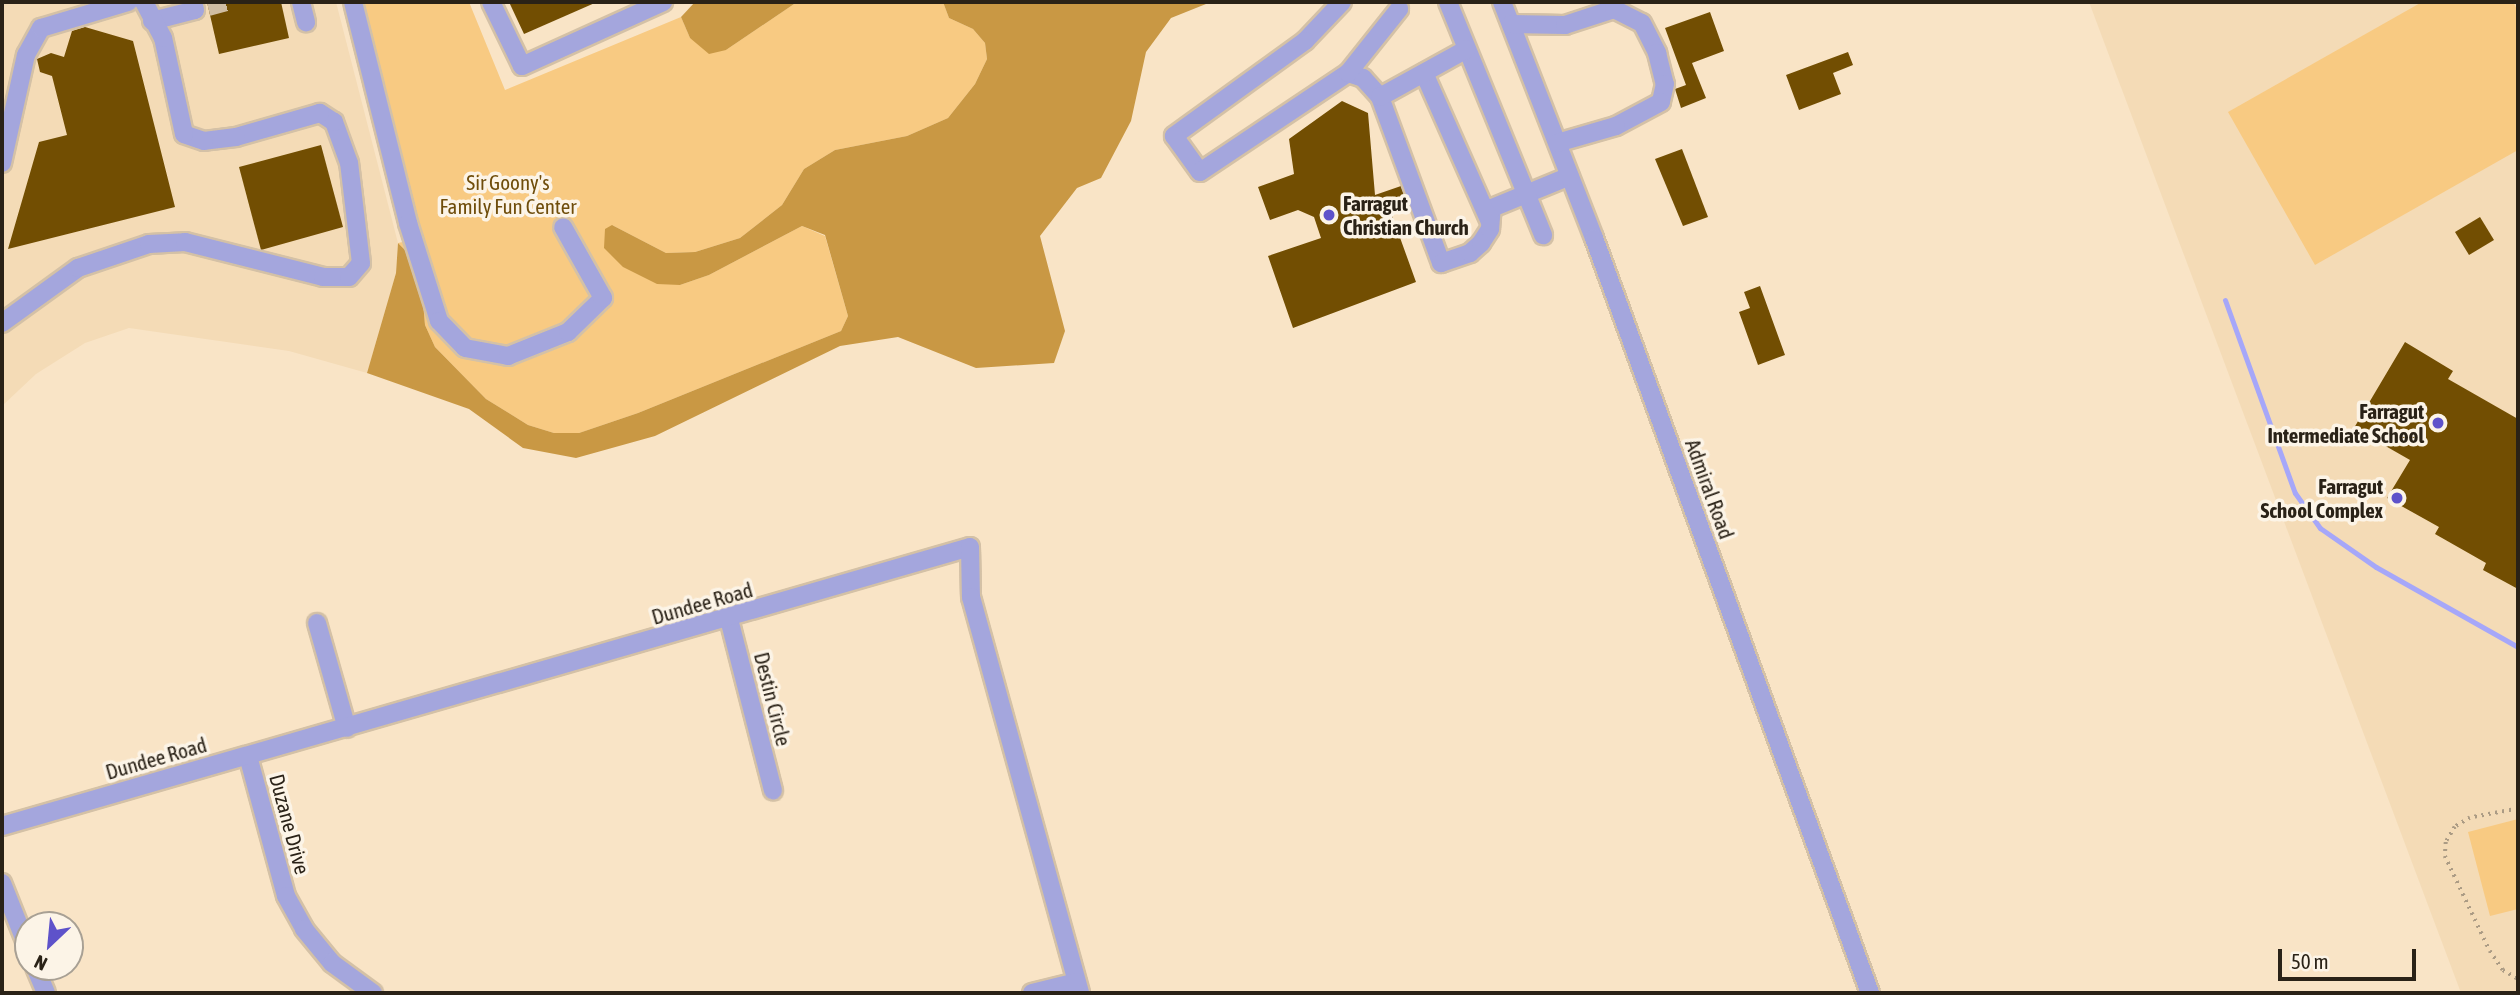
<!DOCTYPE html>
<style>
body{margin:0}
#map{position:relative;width:2520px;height:995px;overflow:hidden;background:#f9e4c6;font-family:"Asap Condensed",sans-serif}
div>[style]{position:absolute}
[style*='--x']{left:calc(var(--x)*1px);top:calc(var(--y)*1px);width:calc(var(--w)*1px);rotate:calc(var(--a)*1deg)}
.built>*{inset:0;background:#f4dbb6}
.green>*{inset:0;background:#f8ca82}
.forest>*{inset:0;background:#c99844}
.stream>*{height:5px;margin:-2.5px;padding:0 2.5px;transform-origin:2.5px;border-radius:2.5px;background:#a6a7f9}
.building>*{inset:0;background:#724e02}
.minor-tunnel>*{height:18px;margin-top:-9px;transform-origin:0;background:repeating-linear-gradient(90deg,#d0bda3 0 18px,transparent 0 27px)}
.path>*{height:3.5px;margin-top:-1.75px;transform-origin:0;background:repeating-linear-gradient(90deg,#ab9b84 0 2px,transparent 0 7px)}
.roads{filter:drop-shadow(2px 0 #d4c1a6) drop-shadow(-2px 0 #d4c1a6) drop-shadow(0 2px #d4c1a6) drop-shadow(0 -2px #d4c1a6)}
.minor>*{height:18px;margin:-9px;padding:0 9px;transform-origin:9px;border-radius:9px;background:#a4a6dd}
.dots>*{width:19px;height:19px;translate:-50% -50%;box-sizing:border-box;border:4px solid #fcf4e7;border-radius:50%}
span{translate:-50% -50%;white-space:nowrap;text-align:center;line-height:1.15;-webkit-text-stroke:7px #fcf4e7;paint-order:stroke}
.park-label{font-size:21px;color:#6f4d0b}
.poi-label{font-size:21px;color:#2a2217;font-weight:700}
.left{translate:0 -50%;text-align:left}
.right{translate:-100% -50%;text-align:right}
.street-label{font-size:21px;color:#2a2217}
.frame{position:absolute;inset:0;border:4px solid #2a2217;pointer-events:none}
.north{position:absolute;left:14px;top:911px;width:70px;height:70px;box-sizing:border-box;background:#fcf4e7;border:2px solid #a8a094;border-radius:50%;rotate:206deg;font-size:19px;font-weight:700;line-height:28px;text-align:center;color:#2a2217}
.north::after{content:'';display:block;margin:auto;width:24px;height:32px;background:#5e52ca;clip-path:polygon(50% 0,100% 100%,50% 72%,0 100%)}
.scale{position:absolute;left:2278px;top:949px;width:138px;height:32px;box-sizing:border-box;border:4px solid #2a2217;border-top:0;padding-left:9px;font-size:21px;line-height:24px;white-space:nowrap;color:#2a2217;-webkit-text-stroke:5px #fcf4e7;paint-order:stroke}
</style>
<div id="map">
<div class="built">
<i style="clip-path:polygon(2px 2px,336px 2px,398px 243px,396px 273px,367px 373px,289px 351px,129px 328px,85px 343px,36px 374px,2px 406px)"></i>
<i style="clip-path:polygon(2089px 2px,2518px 2px,2518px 993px,2461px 993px)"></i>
</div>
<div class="green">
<i style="clip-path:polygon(363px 2px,469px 2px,505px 90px,681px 17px,690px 38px,726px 50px,797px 2px,943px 2px,949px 18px,973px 29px,985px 43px,987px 59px,975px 84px,948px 118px,907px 136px,835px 150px,804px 169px,782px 205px,740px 238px,695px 252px,666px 253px,612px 225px,680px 285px,709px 275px,802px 226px,825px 236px,848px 316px,841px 331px,638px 413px,579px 433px,554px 433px,528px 425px,486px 399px,435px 347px,425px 325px,422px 291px,409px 254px,398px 243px,412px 240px)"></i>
<i style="clip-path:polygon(2422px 2px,2513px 2px,2518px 11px,2518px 150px,2315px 265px,2228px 112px)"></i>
<i style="clip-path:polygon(2518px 819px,2518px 909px,2490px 916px,2468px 832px)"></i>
</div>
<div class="forest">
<i style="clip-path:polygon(695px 2px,797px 2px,726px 50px,709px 54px,690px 38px,681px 17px)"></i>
<i style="clip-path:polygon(943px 2px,1211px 2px,1171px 18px,1146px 52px,1131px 121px,1101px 178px,1077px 188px,1040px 236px,1065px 331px,1054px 363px,976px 368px,898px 337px,840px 346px,655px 436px,576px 458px,523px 448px,469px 409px,367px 373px,396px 273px,398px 243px,409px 254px,422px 291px,425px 325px,435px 347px,486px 399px,528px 425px,554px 433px,579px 433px,638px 413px,841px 331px,848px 316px,825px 235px,802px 226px,709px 275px,680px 285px,657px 284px,623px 267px,604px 248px,605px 229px,612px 225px,666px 253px,695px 252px,740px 238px,782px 205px,804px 169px,835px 150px,907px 136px,948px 118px,975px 84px,987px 59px,985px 43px,973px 29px,949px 18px)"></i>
</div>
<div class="stream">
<i style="--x:2225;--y:300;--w:205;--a:70.1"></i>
<i style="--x:2295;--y:493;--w:43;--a:54.5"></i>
<i style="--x:2320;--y:528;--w:68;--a:34.9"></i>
<i style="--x:2376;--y:567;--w:163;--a:29.4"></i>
</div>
<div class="building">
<i style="clip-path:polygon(207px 2px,281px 2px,289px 38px,219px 54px)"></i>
<i style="clip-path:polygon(509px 2px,597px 2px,524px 34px)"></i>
<i style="clip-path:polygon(1710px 12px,1724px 51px,1692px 63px,1706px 98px,1681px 108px,1675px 89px,1686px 85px,1665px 28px)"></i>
<i style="clip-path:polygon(85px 27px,133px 41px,175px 207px,8px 249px,39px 142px,67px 135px,52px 76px,40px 72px,37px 59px,51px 53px,64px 57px,72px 31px)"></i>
<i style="clip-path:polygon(1848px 52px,1853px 65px,1833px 73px,1841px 94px,1799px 110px,1786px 75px)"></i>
<i style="clip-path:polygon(1342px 101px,1368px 113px,1375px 195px,1401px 186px,1406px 201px,1389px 207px,1416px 282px,1293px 328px,1268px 256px,1321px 238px,1314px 217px,1298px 210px,1270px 220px,1258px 187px,1294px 174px,1289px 139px)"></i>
<i style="clip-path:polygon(321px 145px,343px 227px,261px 250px,239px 167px)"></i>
<i style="clip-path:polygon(1682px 149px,1708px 217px,1683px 226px,1655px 159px)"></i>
<i style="clip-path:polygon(2480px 217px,2494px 240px,2469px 255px,2455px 232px)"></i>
<i style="clip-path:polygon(1760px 286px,1785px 355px,1758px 365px,1739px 312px,1750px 308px,1744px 292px)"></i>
<i style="clip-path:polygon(2405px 342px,2453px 371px,2448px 379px,2518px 419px,2518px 589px,2483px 570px,2486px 563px,2435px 534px,2439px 527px,2387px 498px,2410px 460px,2354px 428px)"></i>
</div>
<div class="minor-tunnel">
<i style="--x:208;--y:7;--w:20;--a:-15"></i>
</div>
<div class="path">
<i style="--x:2518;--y:809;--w:49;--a:169.4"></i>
<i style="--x:2470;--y:818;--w:17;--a:149"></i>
<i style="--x:2455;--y:827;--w:17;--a:121"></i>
<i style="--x:2446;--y:842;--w:14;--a:94"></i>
<i style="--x:2445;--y:856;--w:105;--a:64.7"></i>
<i style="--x:2490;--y:951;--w:23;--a:56"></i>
<i style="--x:2503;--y:970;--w:17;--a:31"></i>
</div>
<div class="roads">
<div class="minor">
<i style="--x:301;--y:2;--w:21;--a:76"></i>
<i style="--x:353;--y:2;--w:228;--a:76"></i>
<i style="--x:408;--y:223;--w:103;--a:72.4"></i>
<i style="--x:439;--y:321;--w:37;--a:46"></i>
<i style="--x:465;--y:348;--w:44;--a:10.5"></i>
<i style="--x:508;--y:356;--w:65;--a:-21.8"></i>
<i style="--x:568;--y:332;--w:49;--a:-44.2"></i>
<i style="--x:603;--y:298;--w:81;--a:-119.4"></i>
<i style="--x:491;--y:2;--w:71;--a:64.2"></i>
<i style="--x:522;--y:66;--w:155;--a:-24.4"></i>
<i style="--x:1342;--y:2;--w:54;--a:133.5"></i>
<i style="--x:1305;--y:41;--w:162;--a:144.1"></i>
<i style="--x:1174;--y:136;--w:44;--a:54.2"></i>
<i style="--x:1200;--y:172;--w:178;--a:-33.8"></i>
<i style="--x:1348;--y:73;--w:16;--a:18"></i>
<i style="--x:1363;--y:78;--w:25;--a:48"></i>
<i style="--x:1380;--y:97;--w:177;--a:69.8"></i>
<i style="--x:1441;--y:263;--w:31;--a:-19"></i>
<i style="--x:1470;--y:253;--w:15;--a:-42"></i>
<i style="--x:1481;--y:243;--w:17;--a:-57"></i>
<i style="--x:1490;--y:229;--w:21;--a:-85"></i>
<i style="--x:1492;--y:208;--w:84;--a:-22.3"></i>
<i style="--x:1448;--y:2;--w:252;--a:67.8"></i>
<i style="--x:1502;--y:2;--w:253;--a:68.7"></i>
<i style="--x:1594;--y:238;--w:804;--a:69.92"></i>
<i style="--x:152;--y:21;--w:44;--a:-14.3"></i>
<i style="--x:195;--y:10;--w:8;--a:-104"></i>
<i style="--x:1511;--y:24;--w:54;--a:1.1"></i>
<i style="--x:1565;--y:25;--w:52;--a:-18.1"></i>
<i style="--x:1614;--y:9;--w:31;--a:27"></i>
<i style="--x:1642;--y:23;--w:34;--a:63"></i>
<i style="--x:1657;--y:53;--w:32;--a:76"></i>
<i style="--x:1665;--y:84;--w:18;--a:103"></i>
<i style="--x:1661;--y:102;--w:51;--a:151.9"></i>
<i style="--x:1616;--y:126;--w:61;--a:163.9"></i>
<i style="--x:1348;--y:73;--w:82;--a:-51.4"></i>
<i style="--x:1424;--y:73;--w:163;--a:66.1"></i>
<i style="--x:1380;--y:97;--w:99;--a:-28.9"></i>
<i style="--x:2;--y:163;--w:111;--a:-77.5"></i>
<i style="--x:26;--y:55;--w:31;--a:-61"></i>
<i style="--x:41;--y:28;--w:91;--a:-16.6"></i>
<i style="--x:2;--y:323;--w:94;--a:-35.9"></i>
<i style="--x:78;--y:268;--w:75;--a:-18.7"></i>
<i style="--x:149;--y:244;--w:36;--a:-3"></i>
<i style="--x:185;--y:242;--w:142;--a:14.2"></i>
<i style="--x:323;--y:277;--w:26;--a:0"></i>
<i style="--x:349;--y:277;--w:18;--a:-49"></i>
<i style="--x:361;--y:263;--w:101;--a:-96.8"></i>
<i style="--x:349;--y:163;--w:44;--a:-110.1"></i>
<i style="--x:334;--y:122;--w:17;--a:-147"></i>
<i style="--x:320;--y:113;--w:87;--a:164.1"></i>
<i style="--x:236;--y:137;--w:32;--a:173"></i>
<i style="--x:204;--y:141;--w:21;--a:-161"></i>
<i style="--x:184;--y:134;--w:98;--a:-102.3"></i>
<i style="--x:163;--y:38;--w:41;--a:-117.8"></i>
<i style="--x:729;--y:619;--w:177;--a:75.6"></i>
<i style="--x:317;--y:623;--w:109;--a:74.1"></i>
<i style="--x:248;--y:756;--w:145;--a:74.8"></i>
<i style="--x:286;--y:896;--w:38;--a:61"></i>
<i style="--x:304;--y:929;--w:44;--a:50.5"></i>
<i style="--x:332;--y:963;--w:51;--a:36.2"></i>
<i style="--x:2;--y:826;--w:1007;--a:-16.08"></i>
<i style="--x:970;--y:547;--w:50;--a:88.9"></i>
<i style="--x:971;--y:597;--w:411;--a:74.6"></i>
<i style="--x:2;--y:883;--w:70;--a:68.2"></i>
<i style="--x:35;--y:967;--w:28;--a:67"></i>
<i style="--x:1032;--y:993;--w:46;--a:-13.7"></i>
</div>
</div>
<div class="dots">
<i style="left:1329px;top:215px;background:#5e52ca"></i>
<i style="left:2438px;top:423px;background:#5e52ca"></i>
<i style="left:2397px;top:498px;background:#5e52ca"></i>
</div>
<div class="park-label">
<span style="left:508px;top:194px">Sir Goony's<br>Family Fun Center</span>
</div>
<div class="poi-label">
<span class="left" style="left:1343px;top:215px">Farragut<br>Christian Church</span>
<span class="right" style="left:2424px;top:423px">Farragut<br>Intermediate School</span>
<span class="right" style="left:2383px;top:498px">Farragut<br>School Complex</span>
</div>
<div class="street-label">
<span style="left:1710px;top:489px;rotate:70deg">Admiral Road</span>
<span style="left:702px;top:603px;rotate:-16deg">Dundee Road</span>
<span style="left:773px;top:699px;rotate:76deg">Destin Circle</span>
<span style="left:156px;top:758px;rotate:-16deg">Dundee Road</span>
<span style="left:290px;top:824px;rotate:75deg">Duzane Drive</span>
</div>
<div class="frame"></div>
<div class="north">N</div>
<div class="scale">50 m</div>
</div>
